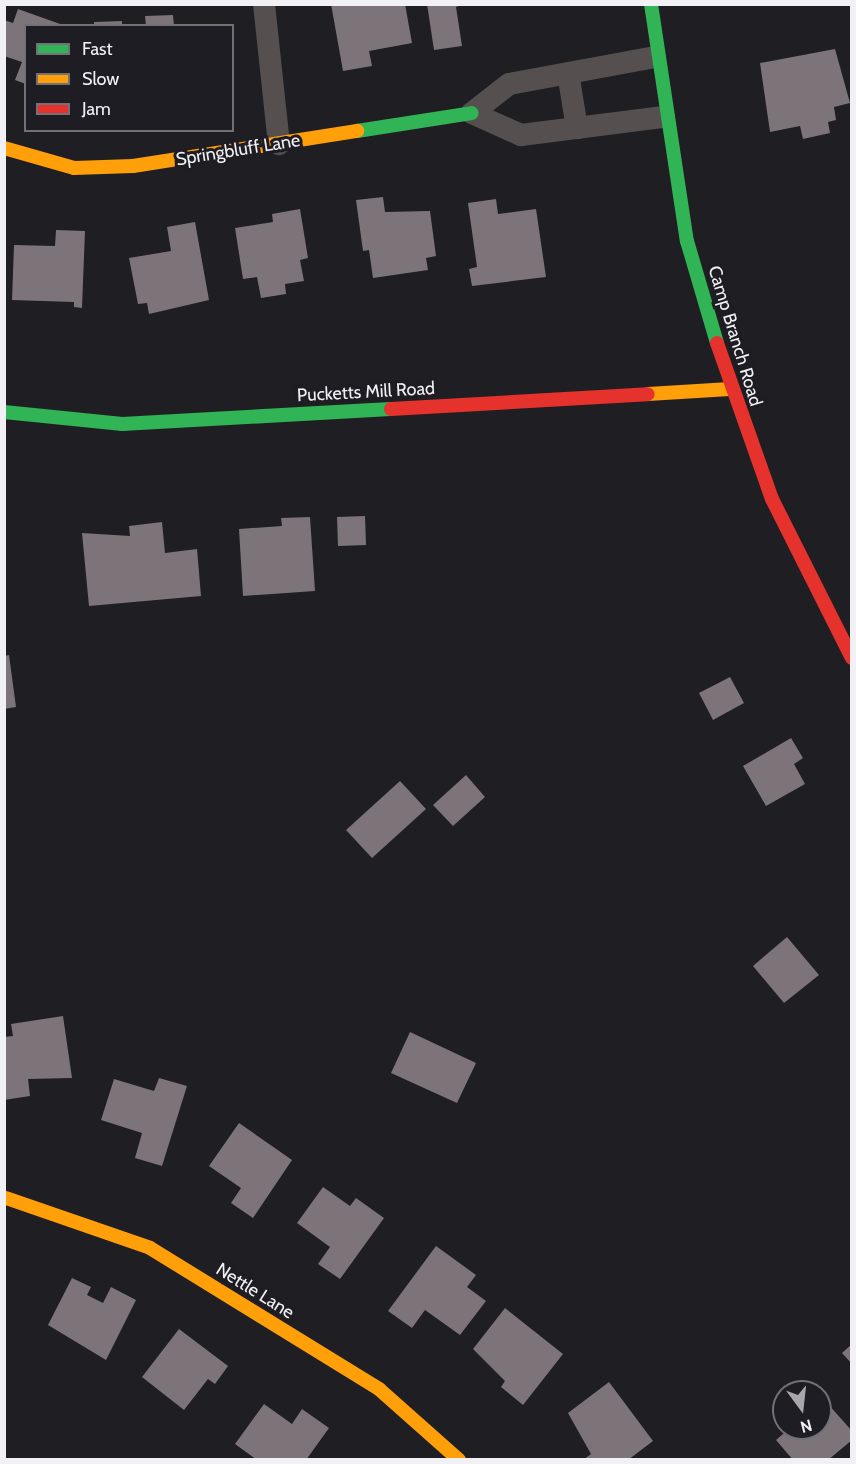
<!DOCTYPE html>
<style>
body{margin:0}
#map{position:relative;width:856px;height:1464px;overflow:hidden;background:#1f1e22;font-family:Cabin,sans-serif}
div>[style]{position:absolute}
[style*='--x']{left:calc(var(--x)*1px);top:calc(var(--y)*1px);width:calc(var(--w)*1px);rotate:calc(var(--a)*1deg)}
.building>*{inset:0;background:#7c7479}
.street>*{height:22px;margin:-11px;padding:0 11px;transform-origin:11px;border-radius:11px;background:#55504f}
.fast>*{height:14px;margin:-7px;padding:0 7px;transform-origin:7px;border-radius:7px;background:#30b455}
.slow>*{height:14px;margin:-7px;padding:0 7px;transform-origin:7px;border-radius:7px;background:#ff9f0a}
.jam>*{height:14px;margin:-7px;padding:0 7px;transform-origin:7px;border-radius:7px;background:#e5322d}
span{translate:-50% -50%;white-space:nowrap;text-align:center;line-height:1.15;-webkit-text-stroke:6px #1e1d23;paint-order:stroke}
.street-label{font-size:18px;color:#f1f0f5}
.frame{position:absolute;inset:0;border:6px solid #f1f0f5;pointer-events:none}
.legend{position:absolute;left:24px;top:24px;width:210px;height:108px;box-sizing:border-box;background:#1e1d23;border:2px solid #727177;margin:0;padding:8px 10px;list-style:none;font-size:18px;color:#f1f0f5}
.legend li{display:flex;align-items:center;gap:12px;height:30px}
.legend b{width:30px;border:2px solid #727177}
.north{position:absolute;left:772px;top:1380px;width:60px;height:60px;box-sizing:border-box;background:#1e1d23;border:2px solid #727177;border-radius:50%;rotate:165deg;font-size:16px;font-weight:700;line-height:24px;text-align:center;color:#f1f0f5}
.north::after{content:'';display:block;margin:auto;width:21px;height:27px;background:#a8a6ab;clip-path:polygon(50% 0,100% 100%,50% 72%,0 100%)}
</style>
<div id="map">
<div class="building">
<i style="clip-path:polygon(331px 4px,405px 4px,412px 43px,369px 51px,372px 66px,343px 71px)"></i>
<i style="clip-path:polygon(427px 4px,464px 4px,456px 7px,462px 46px,434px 50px)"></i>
<i style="clip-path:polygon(18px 9px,63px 25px,26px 26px,26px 84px,15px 80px,22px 62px,4px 56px,4px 20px,13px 23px)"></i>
<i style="clip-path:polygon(173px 15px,174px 26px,146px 26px,145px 16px)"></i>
<i style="clip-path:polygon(122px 21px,122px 26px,94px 26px,94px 22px)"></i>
<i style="clip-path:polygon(835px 49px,850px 103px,834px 107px,836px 120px,828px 122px,830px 133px,803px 139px,800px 126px,770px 132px,760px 63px)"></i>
<i style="clip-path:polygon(383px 197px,385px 212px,430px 211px,436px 256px,426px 258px,428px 270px,373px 278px,369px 250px,363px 251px,356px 200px)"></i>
<i style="clip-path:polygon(496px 199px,498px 214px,536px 209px,546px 277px,472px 286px,469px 269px,477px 267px,468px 203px)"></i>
<i style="clip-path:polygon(300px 209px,308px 258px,300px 260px,304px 281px,285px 284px,286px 294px,261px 298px,257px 277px,243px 279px,235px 228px,273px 222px,272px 214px)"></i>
<i style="clip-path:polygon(195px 222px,209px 300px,149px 314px,147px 303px,138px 304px,129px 258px,171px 251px,167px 227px)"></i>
<i style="clip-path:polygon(56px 230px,85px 231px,82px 308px,74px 307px,74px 302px,12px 300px,14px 245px,55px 246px)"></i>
<i style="clip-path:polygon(365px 516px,366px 545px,338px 546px,337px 517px)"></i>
<i style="clip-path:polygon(310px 517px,315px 591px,243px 596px,239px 529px,282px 526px,281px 518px)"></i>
<i style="clip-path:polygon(162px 522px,165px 553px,197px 549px,201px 596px,89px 606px,82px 533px,130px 536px,129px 526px)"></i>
<i style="clip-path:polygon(9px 655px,16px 707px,4px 709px,4px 656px)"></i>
<i style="clip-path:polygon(730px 677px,744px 703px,713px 720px,699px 693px)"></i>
<i style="clip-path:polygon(791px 738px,803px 758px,794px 764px,805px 784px,766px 806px,743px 766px)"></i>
<i style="clip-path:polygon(466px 775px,485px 797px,453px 826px,433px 805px)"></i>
<i style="clip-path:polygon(400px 781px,426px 809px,372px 858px,346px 830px)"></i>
<i style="clip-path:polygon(787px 937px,819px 975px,784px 1003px,753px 966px)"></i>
<i style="clip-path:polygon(63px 1016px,72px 1078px,28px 1079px,30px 1096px,4px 1100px,4px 1037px,13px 1036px,11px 1024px)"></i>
<i style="clip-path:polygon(410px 1032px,476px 1063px,457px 1103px,391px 1073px)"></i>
<i style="clip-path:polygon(159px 1078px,187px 1086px,162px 1166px,135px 1158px,142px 1133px,101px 1120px,114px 1079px,154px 1091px)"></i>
<i style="clip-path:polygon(239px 1123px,292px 1160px,253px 1218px,231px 1203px,241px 1188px,209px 1166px)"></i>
<i style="clip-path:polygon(323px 1187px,350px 1206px,356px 1198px,384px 1218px,340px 1279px,318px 1264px,330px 1247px,297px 1223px)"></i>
<i style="clip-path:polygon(436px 1246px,476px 1275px,467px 1287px,486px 1301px,460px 1335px,425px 1310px,412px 1328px,388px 1311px)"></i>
<i style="clip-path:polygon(72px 1278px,91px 1287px,87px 1295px,103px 1303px,111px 1287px,136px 1300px,106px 1360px,48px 1325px)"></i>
<i style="clip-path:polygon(505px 1308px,563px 1354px,523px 1405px,501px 1387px,505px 1381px,473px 1349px)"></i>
<i style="clip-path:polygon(179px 1329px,228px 1366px,215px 1384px,208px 1379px,184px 1410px,142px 1377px)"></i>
<i style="clip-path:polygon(852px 1344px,852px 1364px,842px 1353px)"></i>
<i style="clip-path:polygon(609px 1382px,653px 1441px,628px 1460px,583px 1460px,591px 1454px,568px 1413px)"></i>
<i style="clip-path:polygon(264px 1404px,292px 1424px,302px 1409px,329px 1428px,306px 1460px,257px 1460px,235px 1444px)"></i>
<i style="clip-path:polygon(828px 1404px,852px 1431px,852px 1440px,828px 1460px,793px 1460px,776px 1440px,790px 1428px,820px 1428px,820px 1411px)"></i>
</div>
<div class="street">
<i style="--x:264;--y:4;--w:141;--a:83.9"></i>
<i style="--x:655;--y:57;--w:148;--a:169.5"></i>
<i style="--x:509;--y:84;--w:47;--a:141.9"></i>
<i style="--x:472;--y:113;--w:54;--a:24.2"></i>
<i style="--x:521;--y:135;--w:144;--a:-7.2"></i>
<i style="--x:568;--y:73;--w:56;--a:80.7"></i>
</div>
<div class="fast">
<i style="--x:651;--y:4;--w:240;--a:81.4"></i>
<i style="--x:687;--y:241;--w:106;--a:73.6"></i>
<i style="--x:357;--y:131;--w:116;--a:-8.9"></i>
<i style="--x:4;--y:412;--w:119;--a:5.8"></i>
<i style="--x:122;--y:424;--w:269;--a:-3.2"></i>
</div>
<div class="slow">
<i style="--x:4;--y:148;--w:73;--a:15.9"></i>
<i style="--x:74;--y:168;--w:59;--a:-1.9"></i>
<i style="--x:133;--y:166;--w:227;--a:-8.9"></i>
<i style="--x:648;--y:394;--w:82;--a:-3.5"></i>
<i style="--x:6;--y:1198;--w:152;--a:19.1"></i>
<i style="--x:150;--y:1248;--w:269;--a:31.6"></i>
<i style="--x:379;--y:1389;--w:107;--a:41.6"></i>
</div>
<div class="jam">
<i style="--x:717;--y:343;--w:165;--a:70.6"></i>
<i style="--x:772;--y:499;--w:178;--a:63.3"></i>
<i style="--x:391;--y:409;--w:257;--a:-3.3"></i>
</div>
<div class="street-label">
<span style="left:238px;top:150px;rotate:-9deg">Springbluff Lane</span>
<span style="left:735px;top:336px;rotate:73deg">Camp Branch Road</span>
<span style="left:366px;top:392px;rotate:-3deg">Pucketts Mill Road</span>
<span style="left:255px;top:1291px;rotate:32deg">Nettle Lane</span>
</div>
<div class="frame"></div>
<ul class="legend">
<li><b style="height:8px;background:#30b455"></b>Fast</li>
<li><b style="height:8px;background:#ff9f0a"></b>Slow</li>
<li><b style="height:8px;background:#e5322d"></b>Jam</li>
</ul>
<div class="north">N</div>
</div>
